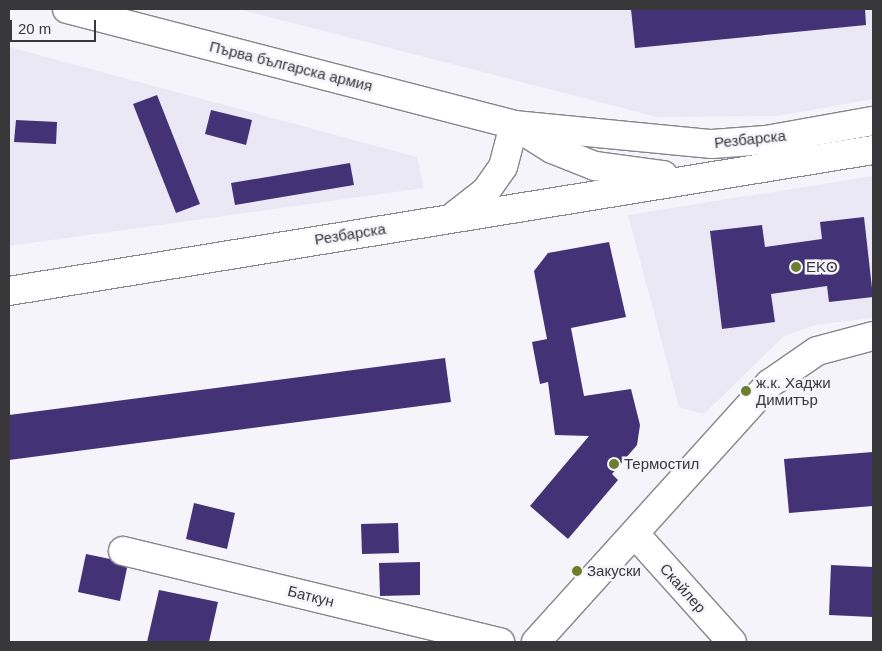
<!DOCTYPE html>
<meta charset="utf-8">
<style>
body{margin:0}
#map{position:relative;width:882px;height:651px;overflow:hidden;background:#f5f4fa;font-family:Helvetica,sans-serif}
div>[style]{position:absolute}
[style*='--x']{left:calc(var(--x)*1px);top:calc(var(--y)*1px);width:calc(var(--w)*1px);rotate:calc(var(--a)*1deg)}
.built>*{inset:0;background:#eae8f5}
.building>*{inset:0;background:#433276}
.roads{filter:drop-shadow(1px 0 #86868b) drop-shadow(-1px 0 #86868b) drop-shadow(0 1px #86868b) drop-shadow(0 -1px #86868b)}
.minor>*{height:28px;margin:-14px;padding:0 14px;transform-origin:14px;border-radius:14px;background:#fff}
.tertiary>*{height:28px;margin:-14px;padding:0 14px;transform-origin:14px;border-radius:14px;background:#fff}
.dots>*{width:14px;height:14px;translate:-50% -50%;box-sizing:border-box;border:2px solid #f5f4fa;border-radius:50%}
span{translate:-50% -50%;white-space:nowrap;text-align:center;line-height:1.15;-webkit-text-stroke:5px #f5f4fa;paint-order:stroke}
.street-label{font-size:15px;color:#38373a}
.poi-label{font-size:15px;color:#38373a}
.left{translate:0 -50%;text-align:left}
.frame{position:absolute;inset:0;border:10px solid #38373a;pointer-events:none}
.scale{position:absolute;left:10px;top:20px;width:86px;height:22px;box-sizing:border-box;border:2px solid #38373a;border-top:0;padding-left:6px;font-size:15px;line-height:18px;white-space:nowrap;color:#38373a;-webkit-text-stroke:4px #f5f4fa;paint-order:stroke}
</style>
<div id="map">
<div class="built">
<i style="clip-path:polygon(238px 9px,873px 9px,873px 99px,777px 116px,657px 117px)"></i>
<i style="clip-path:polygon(9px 47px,417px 157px,424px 188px,9px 246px)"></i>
<i style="clip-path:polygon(873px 176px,873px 318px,815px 325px,784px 336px,704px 414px,679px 407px,628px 215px)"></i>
</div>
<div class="building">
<i style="clip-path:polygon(631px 9px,865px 9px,866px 25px,635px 48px)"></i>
<i style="clip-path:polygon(157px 95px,200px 204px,176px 213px,133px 104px)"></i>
<i style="clip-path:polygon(211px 110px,252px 120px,246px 145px,205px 134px)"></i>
<i style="clip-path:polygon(16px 120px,57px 122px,56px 144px,14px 142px)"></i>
<i style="clip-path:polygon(350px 163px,354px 185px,235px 205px,231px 183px)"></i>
<i style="clip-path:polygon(864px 217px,873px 297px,829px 302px,827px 286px,771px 294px,775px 322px,722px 329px,710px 231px,762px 225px,765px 247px,822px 239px,820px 222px)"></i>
<i style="clip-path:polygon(609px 242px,626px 317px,571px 328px,584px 396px,631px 389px,640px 425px,637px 445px,612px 474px,618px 480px,568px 539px,530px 506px,589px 436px,555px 435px,548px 382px,540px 384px,532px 342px,547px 339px,534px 271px,548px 253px)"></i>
<i style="clip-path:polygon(445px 358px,451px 402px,9px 460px,9px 415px)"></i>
<i style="clip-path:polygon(873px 452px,873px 506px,789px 513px,784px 459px)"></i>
<i style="clip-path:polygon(194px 503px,235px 513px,227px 549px,186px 539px)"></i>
<i style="clip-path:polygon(398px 523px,399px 553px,362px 554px,361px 524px)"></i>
<i style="clip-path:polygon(86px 554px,110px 559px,127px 568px,120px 601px,78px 592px)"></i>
<i style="clip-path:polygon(420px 562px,420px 595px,380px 596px,379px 563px)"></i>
<i style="clip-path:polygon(831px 565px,873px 567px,873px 617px,829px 615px)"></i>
<i style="clip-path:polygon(159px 590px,218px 602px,209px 642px,147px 642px)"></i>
</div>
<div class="roads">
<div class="minor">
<i style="--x:635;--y:534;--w:145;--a:48.1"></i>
<i style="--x:123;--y:551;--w:388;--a:13.6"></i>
<i style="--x:536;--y:642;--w:348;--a:-47.9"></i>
<i style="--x:769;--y:384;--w:58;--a:-34.5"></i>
<i style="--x:817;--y:351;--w:58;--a:-15"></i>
</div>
<div class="tertiary">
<i style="--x:67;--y:9;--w:462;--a:14.5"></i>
<i style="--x:514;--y:125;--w:199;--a:5.5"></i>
<i style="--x:712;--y:144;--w:54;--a:-4.2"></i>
<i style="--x:766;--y:140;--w:109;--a:-10.1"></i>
<i style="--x:520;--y:129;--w:38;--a:32"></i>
<i style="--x:552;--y:149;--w:46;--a:21.6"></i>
<i style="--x:595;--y:166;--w:69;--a:7.5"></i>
<i style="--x:454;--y:216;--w:41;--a:-38"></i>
<i style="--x:486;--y:191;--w:29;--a:-55"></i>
<i style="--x:503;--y:167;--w:43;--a:-75.3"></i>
<i style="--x:9;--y:291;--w:875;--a:-9.27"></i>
</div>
</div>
<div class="dots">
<i style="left:796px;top:267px;background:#6c7e2d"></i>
<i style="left:746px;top:391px;background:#6c7e2d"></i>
<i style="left:614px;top:464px;background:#6c7e2d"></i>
<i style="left:577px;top:571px;background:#6c7e2d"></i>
</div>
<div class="street-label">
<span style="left:291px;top:66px;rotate:14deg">Първа българска армия</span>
<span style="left:750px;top:139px;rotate:-6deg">Резбарска</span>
<span style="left:350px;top:234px;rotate:-9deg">Резбарска</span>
<span style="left:683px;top:588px;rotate:48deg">Скайлер</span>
<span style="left:311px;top:596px;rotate:14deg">Баткун</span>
</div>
<div class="poi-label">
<span class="left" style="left:806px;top:267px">EKO</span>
<span class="left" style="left:756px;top:391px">ж.к. Хаджи<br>Димитър</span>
<span class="left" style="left:624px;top:464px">Термостил</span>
<span class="left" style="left:587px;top:571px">Закуски</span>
</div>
<div class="frame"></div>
<div class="scale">20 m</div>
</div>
